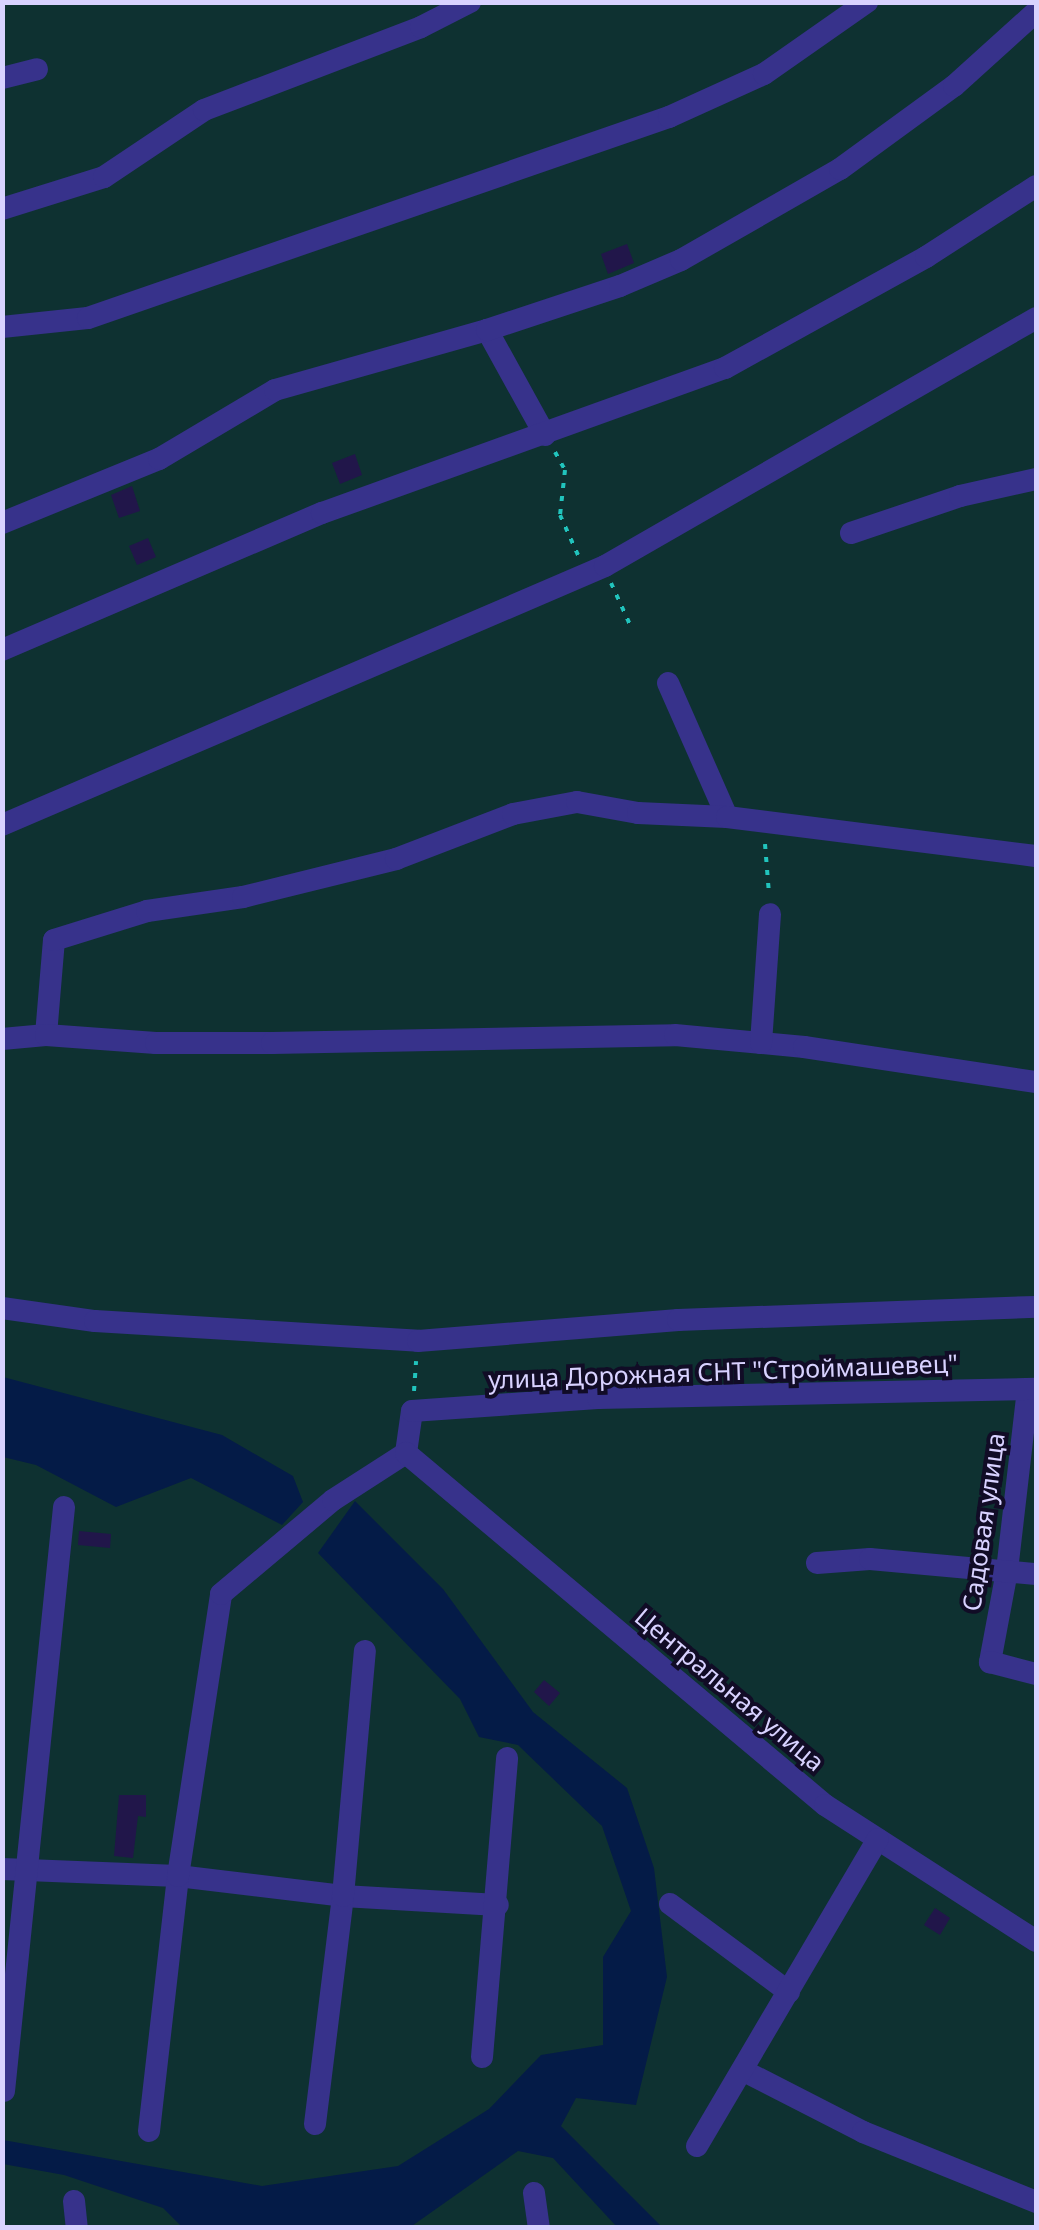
<!DOCTYPE html>
<meta charset="utf-8">
<style>
body{margin:0}
#map{position:relative;width:1039px;height:2230px;overflow:hidden;background:#110c26;font-family:"Noto Sans",sans-serif}
div>[style]{position:absolute}
[style*='--x']{left:calc(var(--x)*1px);top:calc(var(--y)*1px);width:calc(var(--w)*1px);rotate:calc(var(--a)*1deg)}
.green>*{inset:0;background:#0e3131}
.water>*{inset:0;background:#041b47}
.building>*{inset:0;background:#21164a}
.path>*{height:4px;margin-top:-2px;transform-origin:0;background:repeating-linear-gradient(90deg,#21c4bd 0 5px,transparent 0 13px)}
.minor>*{height:22px;margin:-11px;padding:0 11px;transform-origin:11px;border-radius:11px;background:#37328b}
span{translate:-50% -50%;white-space:nowrap;text-align:center;line-height:1.15;-webkit-text-stroke:8px #110c26;paint-order:stroke}
.street-label{font-size:25px;color:#d8d2ff}
.frame{position:absolute;inset:0;border:5px solid #d8d2ff;pointer-events:none}
</style>
<div id="map">
<div class="green">
<i style="clip-path:polygon(3px 3px,1036px 3px,1036px 2227px,3px 2228px)"></i>
</div>
<div class="water">
<i style="clip-path:polygon(3px 1377px,222px 1435px,293px 1476px,303px 1502px,282px 1525px,191px 1478px,116px 1507px,36px 1465px,3px 1457px)"></i>
<i style="clip-path:polygon(355px 1501px,443px 1589px,533px 1712px,627px 1788px,654px 1868px,667px 1977px,636px 2105px,576px 2098px,561px 2126px,662px 2227px,617px 2227px,553px 2158px,518px 2151px,409px 2228px,182px 2227px,163px 2208px,64px 2175px,3px 2164px,3px 2140px,262px 2186px,398px 2166px,489px 2109px,541px 2055px,603px 2045px,603px 1957px,631px 1911px,602px 1826px,518px 1745px,479px 1737px,460px 1699px,318px 1553px)"></i>
</div>
<div class="building">
<i style="clip-path:polygon(627px 244px,634px 263px,608px 274px,601px 254px)"></i>
<i style="clip-path:polygon(355px 454px,362px 475px,340px 484px,332px 463px)"></i>
<i style="clip-path:polygon(132px 486px,140px 511px,119px 518px,111px 495px)"></i>
<i style="clip-path:polygon(148px 538px,156px 557px,137px 565px,129px 546px)"></i>
<i style="clip-path:polygon(79px 1531px,111px 1534px,110px 1548px,78px 1545px)"></i>
<i style="clip-path:polygon(544px 1680px,560px 1693px,549px 1706px,534px 1692px)"></i>
<i style="clip-path:polygon(119px 1795px,146px 1795px,146px 1817px,138px 1816px,133px 1858px,114px 1856px)"></i>
<i style="clip-path:polygon(935px 1908px,950px 1918px,940px 1935px,924px 1925px)"></i>
</div>
<div class="path">
<i style="--x:555;--y:452;--w:21;--a:61"></i>
<i style="--x:565;--y:470;--w:45;--a:96.3"></i>
<i style="--x:560;--y:515;--w:44;--a:65.8"></i>
<i style="--x:611;--y:583;--w:51;--a:65.5"></i>
<i style="--x:765;--y:844;--w:50;--a:85.4"></i>
<i style="--x:414;--y:1391;--w:30;--a:-86"></i>
</div>
<div class="minor">
<i style="--x:2;--y:78;--w:36;--a:-14"></i>
<i style="--x:2;--y:209;--w:107;--a:-17.4"></i>
<i style="--x:104;--y:177;--w:120;--a:-33.8"></i>
<i style="--x:204;--y:110;--w:232;--a:-20.9"></i>
<i style="--x:421;--y:27;--w:55;--a:-27"></i>
<i style="--x:2;--y:327;--w:86;--a:-6"></i>
<i style="--x:88;--y:318;--w:615;--a:-19.08"></i>
<i style="--x:669;--y:117;--w:104;--a:-24.4"></i>
<i style="--x:764;--y:74;--w:126;--a:-35"></i>
<i style="--x:487;--y:330;--w:120;--a:61.1"></i>
<i style="--x:2;--y:523;--w:170;--a:-22.2"></i>
<i style="--x:159;--y:459;--w:135;--a:-30.7"></i>
<i style="--x:275;--y:390;--w:220;--a:-15.8"></i>
<i style="--x:487;--y:330;--w:140;--a:-18.3"></i>
<i style="--x:620;--y:286;--w:66;--a:-23.1"></i>
<i style="--x:681;--y:260;--w:183;--a:-29.8"></i>
<i style="--x:840;--y:169;--w:141;--a:-36.1"></i>
<i style="--x:954;--y:86;--w:110;--a:-42.1"></i>
<i style="--x:851;--y:533;--w:115;--a:-18.7"></i>
<i style="--x:960;--y:496;--w:78;--a:-12.6"></i>
<i style="--x:2;--y:650;--w:348;--a:-23.2"></i>
<i style="--x:322;--y:513;--w:428;--a:-19.8"></i>
<i style="--x:725;--y:368;--w:230;--a:-28.9"></i>
<i style="--x:926;--y:257;--w:131;--a:-32.8"></i>
<i style="--x:668;--y:683;--w:146;--a:66.2"></i>
<i style="--x:2;--y:825;--w:656;--a:-23.24"></i>
<i style="--x:605;--y:566;--w:497;--a:-29.9"></i>
<i style="--x:46;--y:1035;--w:95;--a:-85.2"></i>
<i style="--x:54;--y:940;--w:97;--a:-17.3"></i>
<i style="--x:147;--y:911;--w:97;--a:-8.3"></i>
<i style="--x:243;--y:897;--w:158;--a:-13.9"></i>
<i style="--x:396;--y:859;--w:125;--a:-21"></i>
<i style="--x:513;--y:814;--w:65;--a:-10.6"></i>
<i style="--x:577;--y:802;--w:62;--a:10.2"></i>
<i style="--x:638;--y:813;--w:89;--a:2.6"></i>
<i style="--x:727;--y:817;--w:311;--a:7.2"></i>
<i style="--x:2;--y:1039;--w:44;--a:-5.2"></i>
<i style="--x:46;--y:1035;--w:110;--a:4.2"></i>
<i style="--x:156;--y:1043;--w:116;--a:0"></i>
<i style="--x:272;--y:1043;--w:403;--a:-1.1"></i>
<i style="--x:675;--y:1035;--w:130;--a:5.3"></i>
<i style="--x:804;--y:1047;--w:235;--a:8.6"></i>
<i style="--x:761;--y:1043;--w:129;--a:-86"></i>
<i style="--x:2;--y:1308;--w:94;--a:8"></i>
<i style="--x:95;--y:1321;--w:324;--a:3.5"></i>
<i style="--x:418;--y:1341;--w:261;--a:-4.6"></i>
<i style="--x:678;--y:1320;--w:358;--a:-2.1"></i>
<i style="--x:1028;--y:1389;--w:183;--a:96.6"></i>
<i style="--x:1007;--y:1571;--w:93;--a:100.6"></i>
<i style="--x:990;--y:1662;--w:48;--a:14.6"></i>
<i style="--x:406;--y:1453;--w:42;--a:-81.9"></i>
<i style="--x:412;--y:1411;--w:186;--a:-4"></i>
<i style="--x:598;--y:1398;--w:438;--a:-1.2"></i>
<i style="--x:817;--y:1563;--w:53;--a:-4.3"></i>
<i style="--x:870;--y:1559;--w:167;--a:5.2"></i>
<i style="--x:2;--y:1869;--w:176;--a:2.3"></i>
<i style="--x:178;--y:1876;--w:166;--a:6.9"></i>
<i style="--x:343;--y:1896;--w:155;--a:3.3"></i>
<i style="--x:670;--y:1904;--w:148;--a:36.5"></i>
<i style="--x:482;--y:2057;--w:300;--a:-85.2"></i>
<i style="--x:744;--y:2071;--w:134;--a:27.1"></i>
<i style="--x:863;--y:2132;--w:187;--a:22"></i>
<i style="--x:4;--y:2091;--w:587;--a:-84.13"></i>
<i style="--x:315;--y:2124;--w:230;--a:-83"></i>
<i style="--x:343;--y:1896;--w:246;--a:-84.9"></i>
<i style="--x:149;--y:2131;--w:257;--a:-83.5"></i>
<i style="--x:178;--y:1876;--w:285;--a:-81.3"></i>
<i style="--x:221;--y:1594;--w:146;--a:-40"></i>
<i style="--x:333;--y:1500;--w:87;--a:-32.8"></i>
<i style="--x:406;--y:1453;--w:547;--a:40.03"></i>
<i style="--x:825;--y:1805;--w:251;--a:32.8"></i>
<i style="--x:697;--y:2146;--w:356;--a:-59.5"></i>
<i style="--x:534;--y:2193;--w:35;--a:82"></i>
<i style="--x:74;--y:2201;--w:27;--a:84"></i>
</div>
<div class="street-label">
<span style="left:723px;top:1371px;rotate:-2deg">улица Дорожная СНТ "Строймашевец"</span>
<span style="left:983px;top:1522px;rotate:-82deg">Садовая улица</span>
<span style="left:730px;top:1689px;rotate:40deg">Центральная улица</span>
</div>
<div class="frame"></div>
</div>
